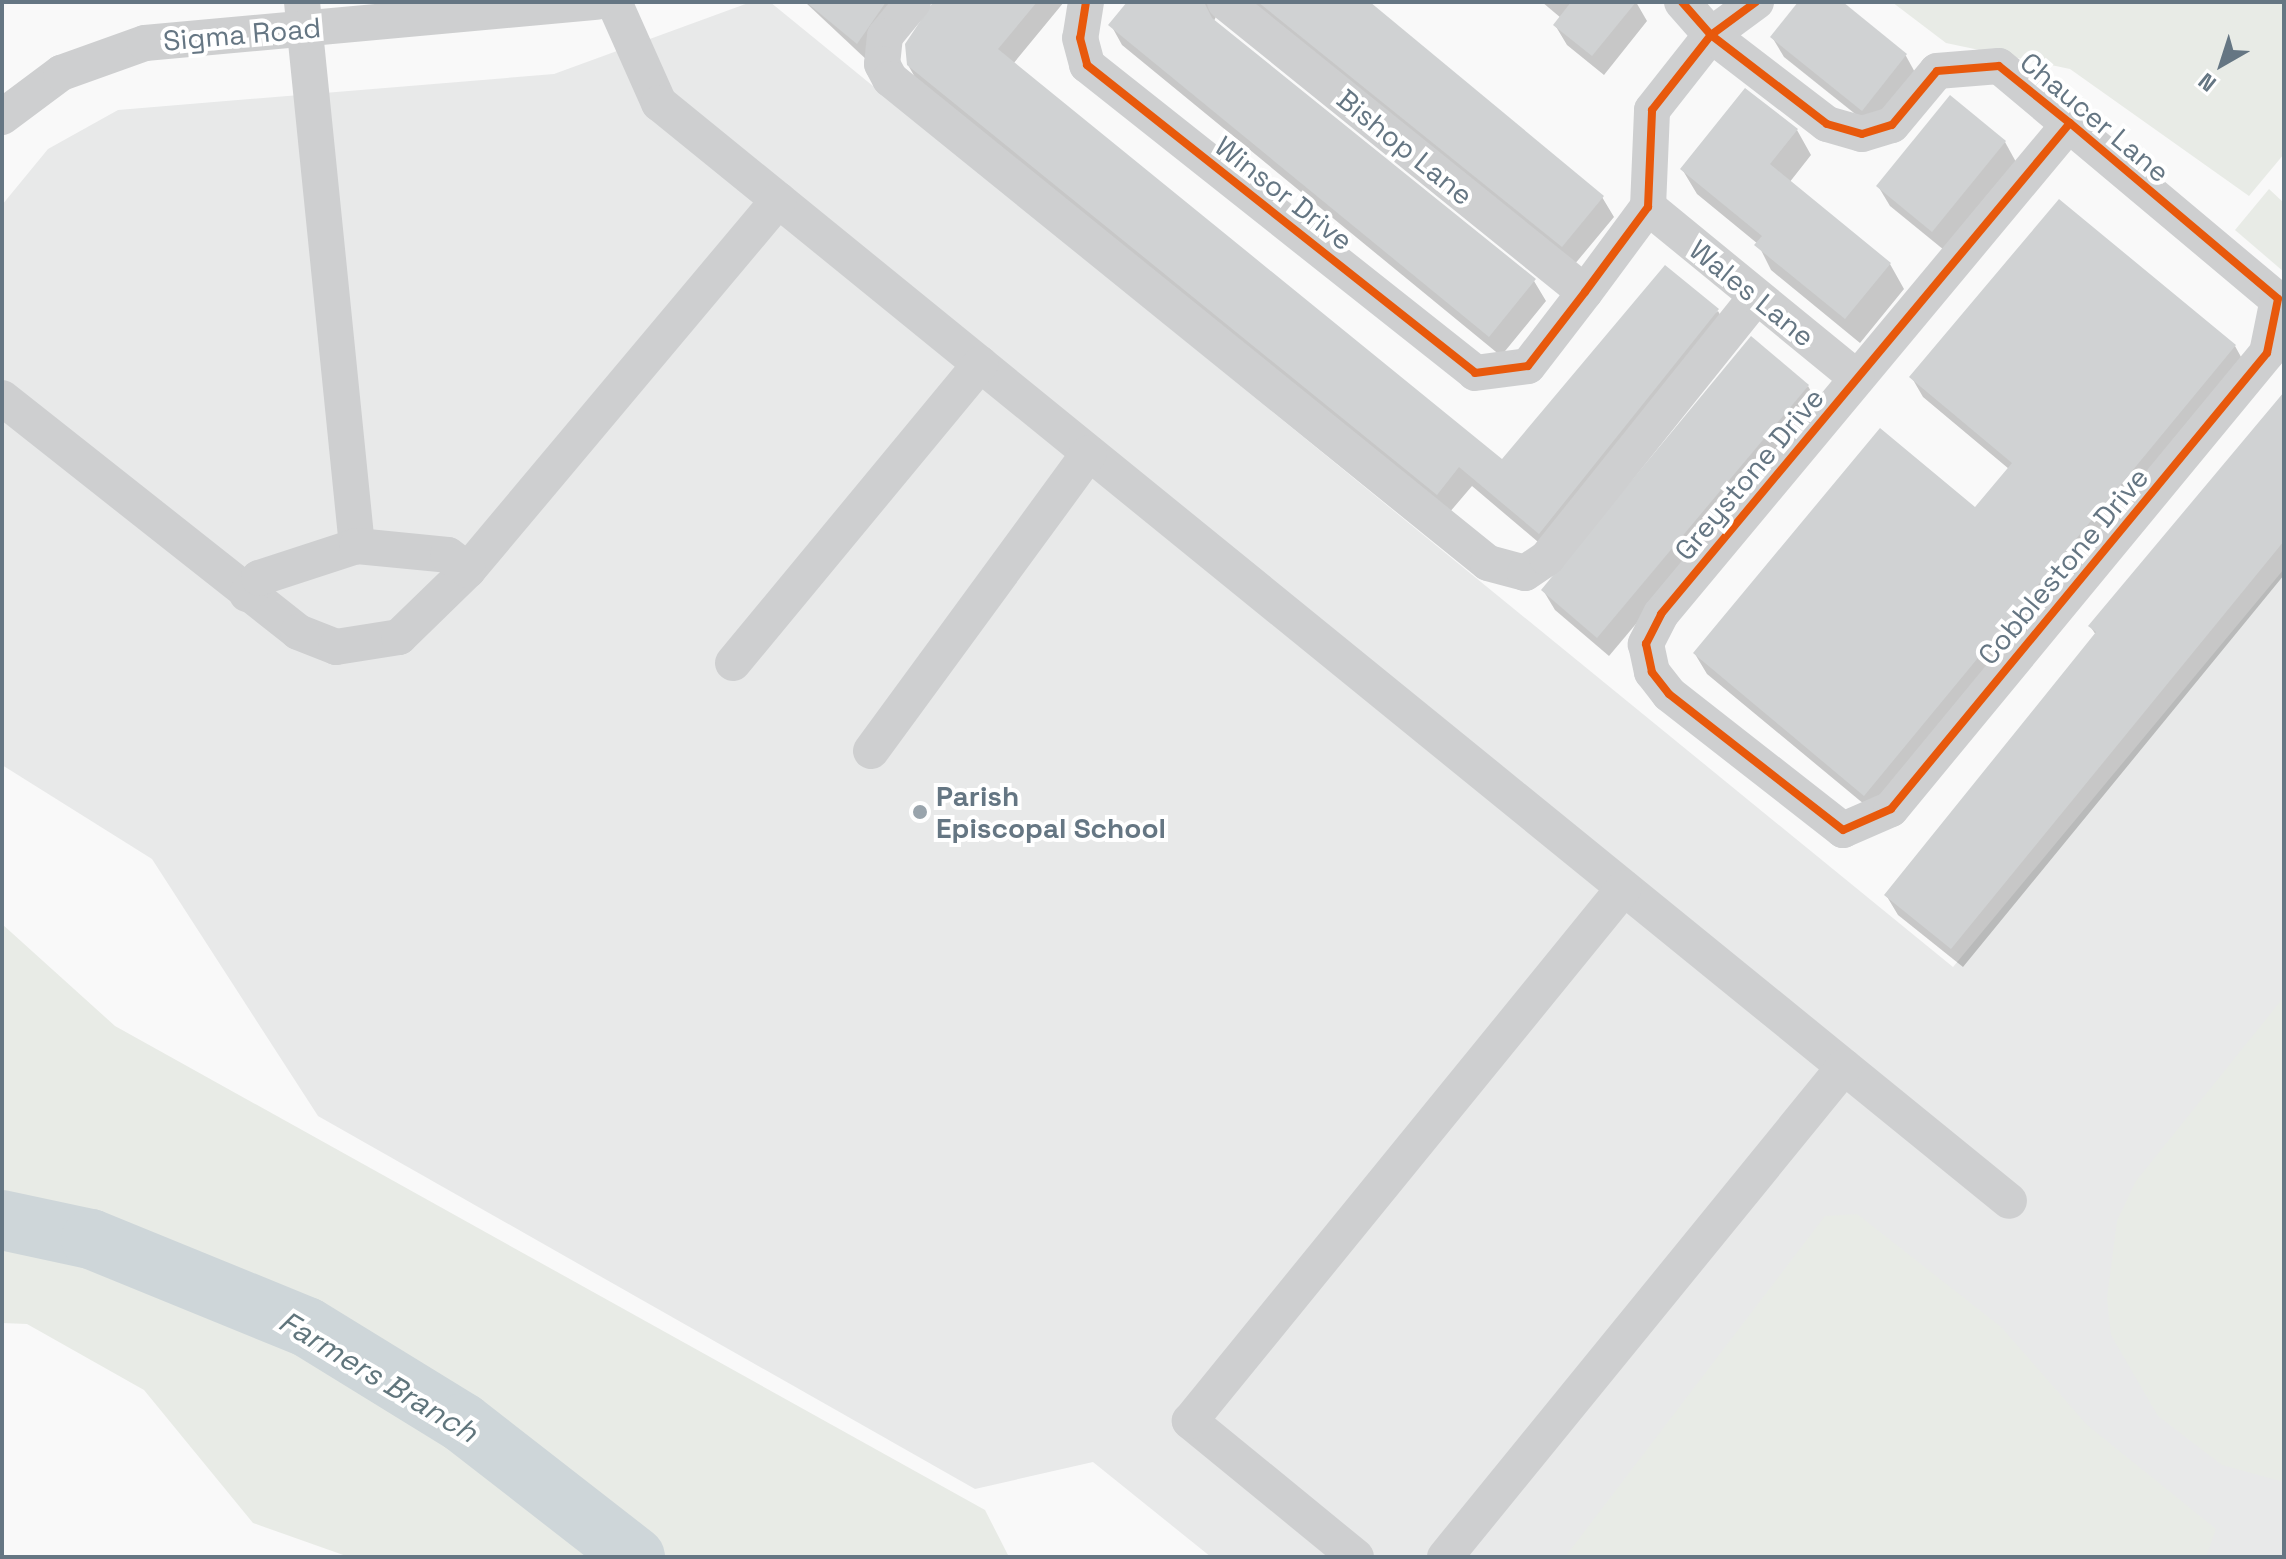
<!DOCTYPE html>
<style>
body{margin:0}
#map{position:relative;width:2286px;height:1559px;overflow:hidden;background:#f9f9f9;font-family:"Space Grotesk",sans-serif}
div>[style]{position:absolute}
[style*='--x']{left:calc(var(--x)*1px);top:calc(var(--y)*1px);width:calc(var(--w)*1px);rotate:calc(var(--a)*1deg)}
.built>*{inset:0;background:#e8e9e9}
.green>*{inset:0;background:#e8ebe6}
.shadow>*{inset:0;background:#0003}
.river>*{height:60px;margin:-30px;padding:0 30px;transform-origin:30px;border-radius:30px;background:#ced6d9}
.building>*{inset:0;background:#d0d2d3}
.minor>*{height:36px;margin:-18px;padding:0 18px;transform-origin:18px;border-radius:18px;background:#cecfd0}
.cycleway>*{height:8px;margin:-4px;padding:0 4px;transform-origin:4px;border-radius:4px;background:#e8590c}
.dots>*{width:22px;height:22px;translate:-50% -50%;box-sizing:border-box;border:4px solid #fff;border-radius:50%}
span{translate:-50% -50%;white-space:nowrap;text-align:center;line-height:1.15;-webkit-text-stroke:8px #fff;paint-order:stroke}
.street-label{font-size:28px;color:#657683}
.poi-label{font-size:28px;color:#657683;font-weight:700}
.left{translate:0 -50%;text-align:left}
.water-label{font-size:30px;color:#60757c;font-style:italic}
.frame{position:absolute;inset:0;border:4px solid #657683;pointer-events:none}
.north{position:absolute;left:2182px;top:24px;width:80px;height:80px;-webkit-text-stroke:6px #fff;paint-order:stroke;rotate:219deg;font-size:22px;font-weight:700;line-height:32px;text-align:center;color:#657683}
.north::after{content:'';display:block;margin:auto;width:28px;height:36px;background:#657683;clip-path:polygon(50% 0,100% 100%,50% 72%,0 100%)}
</style>
<div id="map">
<div class="built">
<i style="clip-path:polygon(751px 2px,770px 2px,1953px 967px,2284px 569px,2284px 1557px,1211px 1557px,1093px 1462px,975px 1489px,318px 1116px,152px 859px,2px 765px,2px 205px,48px 149px,118px 110px,554px 74px)"></i>
</div>
<div class="green">
<i style="clip-path:polygon(1892px 2px,2284px 2px,2284px 154px,2249px 196px,2070px 69px,1946px 43px)"></i>
<i style="clip-path:polygon(2269px 189px,2284px 203px,2284px 272px,2235px 230px)"></i>
<i style="clip-path:polygon(2px 924px,115px 1026px,985px 1510px,1009px 1557px,349px 1557px,253px 1523px,144px 1390px,27px 1324px,2px 1323px)"></i>
<i style="clip-path:polygon(2284px 997px,2284px 1482px,2222px 1465px,2158px 1416px,2111px 1335px,2107px 1298px,2117px 1221px,2136px 1181px)"></i>
<i style="clip-path:polygon(1857px 1214px,2001px 1327px,2087px 1425px,2216px 1529px,2206px 1557px,1565px 1557px,1825px 1216px)"></i>
</div>
<div class="shadow">
<i style="clip-path:polygon(805px 2px,889px 2px,899px 19px,869px 62px)"></i>
<i style="clip-path:polygon(937px 2px,1064px 2px,1013px 64px,1502px 462px,1718px 311px,1729px 331px,1551px 553px,1472px 486px,1449px 513px,920px 86px,908px 65px)"></i>
<i style="clip-path:polygon(1129px 2px,1365px 2px,1602px 197px,1614px 217px,1574px 265px,1220px 8px,1214px 21px,1534px 281px,1546px 301px,1501px 356px,1122px 45px,1111px 25px)"></i>
<i style="clip-path:polygon(1542px 2px,1636px 2px,1647px 21px,1604px 75px,1567px 45px,1555px 25px,1561px 18px)"></i>
<i style="clip-path:polygon(1801px 2px,1839px 2px,1906px 56px,1917px 76px,1874px 129px,1784px 57px,1772px 37px)"></i>
<i style="clip-path:polygon(1797px 130px,1811px 155px,1789px 183px,1890px 264px,1904px 289px,1860px 343px,1771px 270px,1758px 244px,1697px 194px,1682px 169px)"></i>
<i style="clip-path:polygon(2005px 142px,2016px 162px,1944px 250px,1890px 206px,1878px 186px)"></i>
<i style="clip-path:polygon(2235px 346px,2246px 366px,1876px 814px,1707px 674px,1695px 654px,1975px 510px,2009px 469px,1923px 397px,1912px 378px)"></i>
<i style="clip-path:polygon(1808px 386px,1819px 406px,1609px 656px,1555px 610px,1543px 590px)"></i>
<i style="clip-path:polygon(2284px 393px,2284px 575px,1963px 967px,1898px 915px,1886px 895px,2096px 635px,2090px 626px)"></i>
</div>
<div class="river">
<i style="--x:2;--y:1220;--w:91;--a:12.1"></i>
<i style="--x:91;--y:1239;--w:233;--a:22.2"></i>
<i style="--x:307;--y:1327;--w:183;--a:31.6"></i>
<i style="--x:463;--y:1423;--w:218;--a:37.9"></i>
</div>
<div class="building">
<i style="clip-path:polygon(806px 2px,886px 2px,857px 44px)"></i>
<i style="clip-path:polygon(933px 2px,1037px 2px,998px 49px,1502px 459px,1665px 265px,1719px 309px,1539px 534px,1459px 467px,1437px 495px,907px 65px,905px 44px)"></i>
<i style="clip-path:polygon(1127px 2px,1204px 2px,1212px 18px,1536px 279px,1489px 337px,1108px 25px)"></i>
<i style="clip-path:polygon(1258px 2px,1370px 2px,1604px 196px,1562px 247px)"></i>
<i style="clip-path:polygon(1571px 2px,1636px 2px,1592px 56px,1553px 25px)"></i>
<i style="clip-path:polygon(1798px 2px,1843px 2px,1907px 54px,1862px 111px,1770px 37px)"></i>
<i style="clip-path:polygon(1745px 88px,1798px 129px,1770px 164px,1891px 263px,1845px 319px,1754px 245px,1762px 236px,1680px 169px)"></i>
<i style="clip-path:polygon(1950px 95px,2006px 141px,1932px 232px,1876px 186px)"></i>
<i style="clip-path:polygon(2059px 199px,2236px 345px,1864px 796px,1693px 653px,1880px 428px,1975px 507px,2012px 463px,1909px 377px)"></i>
<i style="clip-path:polygon(1751px 336px,1809px 385px,1597px 638px,1541px 590px)"></i>
<i style="clip-path:polygon(2284px 392px,2284px 541px,1951px 949px,1884px 895px,2096px 632px,2088px 626px)"></i>
</div>
<div class="minor">
<i style="--x:302;--y:2;--w:547;--a:84.23"></i>
<i style="--x:614;--y:2;--w:111;--a:66"></i>
<i style="--x:659;--y:103;--w:1740;--a:39.12"></i>
<i style="--x:913;--y:2;--w:44;--a:129.5"></i>
<i style="--x:885;--y:36;--w:28;--a:96"></i>
<i style="--x:882;--y:64;--w:17;--a:62"></i>
<i style="--x:890;--y:79;--w:769;--a:38.99"></i>
<i style="--x:1488;--y:563;--w:38;--a:15"></i>
<i style="--x:1525;--y:573;--w:27;--a:-34"></i>
<i style="--x:1547;--y:558;--w:334;--a:-51.3"></i>
<i style="--x:1086;--y:2;--w:36;--a:99"></i>
<i style="--x:1080;--y:38;--w:28;--a:75"></i>
<i style="--x:1087;--y:65;--w:495;--a:38.4"></i>
<i style="--x:1475;--y:373;--w:53;--a:-7.5"></i>
<i style="--x:1528;--y:366;--w:93;--a:-52.4"></i>
<i style="--x:1585;--y:292;--w:106;--a:-53.5"></i>
<i style="--x:1648;--y:207;--w:97;--a:-87.6"></i>
<i style="--x:1652;--y:110;--w:95;--a:-51.8"></i>
<i style="--x:1711;--y:35;--w:56;--a:-36.3"></i>
<i style="--x:1225;--y:2;--w:462;--a:38.9"></i>
<i style="--x:1682;--y:2;--w:44;--a:48.7"></i>
<i style="--x:1711;--y:35;--w:146;--a:37.5"></i>
<i style="--x:1827;--y:124;--w:36;--a:16"></i>
<i style="--x:1862;--y:134;--w:31;--a:-17"></i>
<i style="--x:1892;--y:125;--w:70;--a:-50.2"></i>
<i style="--x:1937;--y:71;--w:62;--a:-4.6"></i>
<i style="--x:1999;--y:66;--w:372;--a:40"></i>
<i style="--x:2;--y:117;--w:74;--a:-36.7"></i>
<i style="--x:61;--y:73;--w:89;--a:-19.7"></i>
<i style="--x:145;--y:43;--w:453;--a:-5.2"></i>
<i style="--x:2070;--y:123;--w:639;--a:129.79"></i>
<i style="--x:1661;--y:614;--w:34;--a:117"></i>
<i style="--x:1646;--y:644;--w:29;--a:78"></i>
<i style="--x:1652;--y:672;--w:28;--a:52"></i>
<i style="--x:1669;--y:694;--w:221;--a:38"></i>
<i style="--x:1843;--y:830;--w:52;--a:-23.6"></i>
<i style="--x:1891;--y:809;--w:591;--a:-50.49"></i>
<i style="--x:2267;--y:353;--w:55;--a:-78.5"></i>
<i style="--x:1648;--y:207;--w:270;--a:39.3"></i>
<i style="--x:2;--y:398;--w:377;--a:38.3"></i>
<i style="--x:298;--y:632;--w:41;--a:21.5"></i>
<i style="--x:336;--y:647;--w:64;--a:-9"></i>
<i style="--x:399;--y:637;--w:96;--a:-44.2"></i>
<i style="--x:468;--y:570;--w:483;--a:-50"></i>
<i style="--x:247;--y:594;--w:20;--a:-53"></i>
<i style="--x:259;--y:578;--w:103;--a:-18.1"></i>
<i style="--x:357;--y:546;--w:91;--a:5.6"></i>
<i style="--x:448;--y:555;--w:25;--a:37"></i>
<i style="--x:733;--y:663;--w:388;--a:-50.4"></i>
<i style="--x:871;--y:751;--w:369;--a:-53.8"></i>
<i style="--x:1356;--y:1557;--w:215;--a:-140.7"></i>
<i style="--x:1190;--y:1421;--w:687;--a:-50.85"></i>
<i style="--x:1445;--y:1557;--w:632;--a:-50.84"></i>
</div>
<div class="cycleway">
<i style="--x:1086;--y:2;--w:36;--a:99"></i>
<i style="--x:1080;--y:38;--w:28;--a:75"></i>
<i style="--x:1087;--y:65;--w:495;--a:38.4"></i>
<i style="--x:1475;--y:373;--w:53;--a:-7.5"></i>
<i style="--x:1528;--y:366;--w:93;--a:-52.4"></i>
<i style="--x:1585;--y:292;--w:106;--a:-53.5"></i>
<i style="--x:1648;--y:207;--w:97;--a:-87.6"></i>
<i style="--x:1652;--y:110;--w:95;--a:-51.8"></i>
<i style="--x:1711;--y:35;--w:56;--a:-36.3"></i>
<i style="--x:1682;--y:2;--w:44;--a:48.7"></i>
<i style="--x:1711;--y:35;--w:146;--a:37.5"></i>
<i style="--x:1827;--y:124;--w:36;--a:16"></i>
<i style="--x:1862;--y:134;--w:31;--a:-17"></i>
<i style="--x:1892;--y:125;--w:70;--a:-50.2"></i>
<i style="--x:1937;--y:71;--w:62;--a:-4.6"></i>
<i style="--x:1999;--y:66;--w:91;--a:38.8"></i>
<i style="--x:2070;--y:123;--w:272;--a:40.2"></i>
<i style="--x:2278;--y:299;--w:55;--a:101.5"></i>
<i style="--x:2267;--y:353;--w:591;--a:129.51"></i>
<i style="--x:1891;--y:809;--w:52;--a:156.4"></i>
<i style="--x:1843;--y:830;--w:221;--a:-142"></i>
<i style="--x:1669;--y:694;--w:28;--a:-128"></i>
<i style="--x:1652;--y:672;--w:29;--a:-102"></i>
<i style="--x:1646;--y:644;--w:34;--a:-63"></i>
<i style="--x:1661;--y:614;--w:639;--a:-50.21"></i>
</div>
<div class="dots">
<i style="left:920px;top:812px;background:#99a4ac"></i>
</div>
<div class="street-label">
<span style="left:242px;top:34px;rotate:-5deg">Sigma Road</span>
<span style="left:2095px;top:117px;rotate:40deg">Chaucer Lane</span>
<span style="left:1405px;top:147px;rotate:39deg">Bishop Lane</span>
<span style="left:1284px;top:193px;rotate:38deg">Winsor Drive</span>
<span style="left:1752px;top:293px;rotate:39deg">Wales Lane</span>
<span style="left:1749px;top:474px;rotate:-50deg">Greystone Drive</span>
<span style="left:2063px;top:566px;rotate:-50deg">Cobblestone Drive</span>
</div>
<div class="poi-label">
<span class="left" style="left:936px;top:812px">Parish<br>Episcopal School</span>
</div>
<div class="water-label">
<span style="left:378px;top:1377px;rotate:31deg">Farmers Branch</span>
</div>
<div class="frame"></div>
<div class="north">N</div>
</div>
